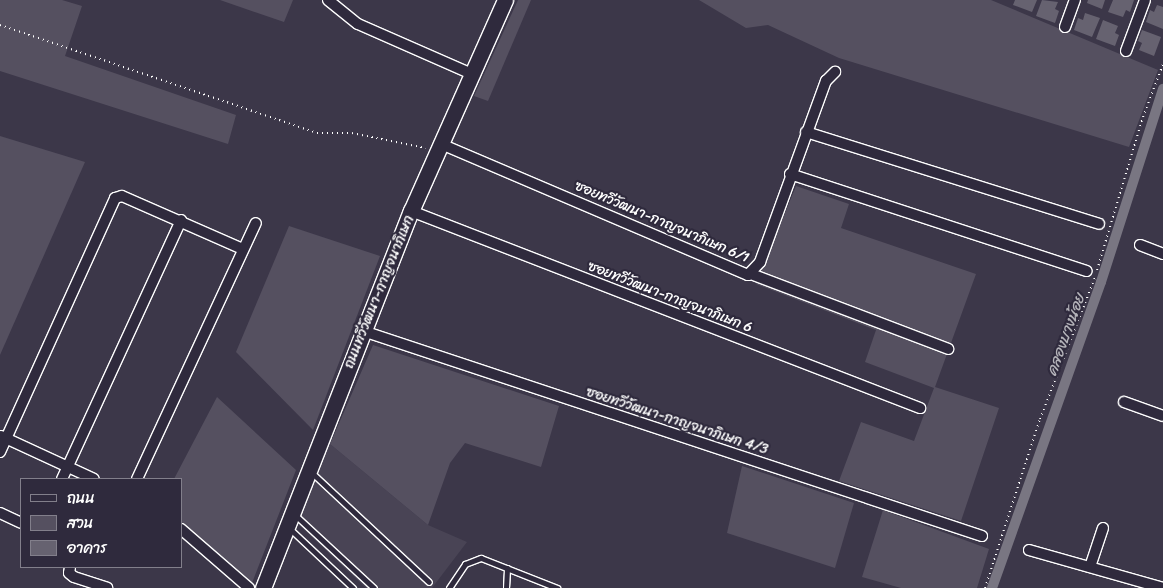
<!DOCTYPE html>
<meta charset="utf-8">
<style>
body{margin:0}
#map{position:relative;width:1163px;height:588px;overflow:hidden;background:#3c3749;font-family:Sriracha,"Playpen Sans Thai",sans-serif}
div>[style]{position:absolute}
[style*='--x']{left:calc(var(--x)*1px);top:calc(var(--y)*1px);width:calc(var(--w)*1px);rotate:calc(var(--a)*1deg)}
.built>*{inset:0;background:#494455}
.green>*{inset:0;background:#555060}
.canal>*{height:10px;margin:-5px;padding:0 5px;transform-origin:5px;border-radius:5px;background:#797682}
.building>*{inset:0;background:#666270}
.path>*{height:2px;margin-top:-1px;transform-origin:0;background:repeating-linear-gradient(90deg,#fff 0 1px,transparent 0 5px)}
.roads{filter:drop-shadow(1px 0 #fff) drop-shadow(-1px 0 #fff) drop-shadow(0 1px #fff) drop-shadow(0 -1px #fff)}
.lane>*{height:5px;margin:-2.5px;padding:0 2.5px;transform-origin:2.5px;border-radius:2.5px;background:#2f2a3d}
.street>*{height:10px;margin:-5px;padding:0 5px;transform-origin:5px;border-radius:5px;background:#2f2a3d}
.secondary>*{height:15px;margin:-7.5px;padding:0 7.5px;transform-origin:7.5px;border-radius:7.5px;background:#2f2a3d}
span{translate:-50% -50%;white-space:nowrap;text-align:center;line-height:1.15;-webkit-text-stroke:4.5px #2f2a3d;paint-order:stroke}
.street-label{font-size:14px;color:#fff}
.water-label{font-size:15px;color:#b5b4ba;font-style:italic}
.legend{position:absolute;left:20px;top:478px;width:162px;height:90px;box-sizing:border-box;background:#2f2a3d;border:1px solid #827f8b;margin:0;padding:6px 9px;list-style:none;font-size:15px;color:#fff}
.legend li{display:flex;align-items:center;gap:10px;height:25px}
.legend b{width:25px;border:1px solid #827f8b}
</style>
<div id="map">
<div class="built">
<i style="clip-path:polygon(330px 444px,428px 525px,467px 542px,432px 588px,366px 588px,297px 523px)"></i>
</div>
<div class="green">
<i style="clip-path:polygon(0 0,62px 0,82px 6px,65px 56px,236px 115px,228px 144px,0 71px)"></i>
<i style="clip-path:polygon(220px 0,293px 0,284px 22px)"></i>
<i style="clip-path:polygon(518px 0,531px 0,488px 101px,474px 96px)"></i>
<i style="clip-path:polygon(699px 0,991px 0,1158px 70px,1129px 147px,839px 58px,768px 25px,746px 28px)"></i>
<i style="clip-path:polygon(0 136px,85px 162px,0 355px)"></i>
<i style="clip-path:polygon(796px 186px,849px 204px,841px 228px,976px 274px,935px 387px,999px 408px,961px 521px,839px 481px,861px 422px,914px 441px,934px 388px,865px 362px,876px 330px,756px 284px)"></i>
<i style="clip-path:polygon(289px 226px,380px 256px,313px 430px,236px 352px)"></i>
<i style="clip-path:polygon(373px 345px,559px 406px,541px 467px,465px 443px,450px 463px,428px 525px,330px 444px)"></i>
<i style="clip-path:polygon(217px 397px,296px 470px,252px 583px,181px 524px,181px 479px,174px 479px)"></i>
<i style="clip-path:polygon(742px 466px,854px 503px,835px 568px,727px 533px)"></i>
<i style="clip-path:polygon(883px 510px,989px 549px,977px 588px,901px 588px,862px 577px)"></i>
</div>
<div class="canal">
<i style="--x:992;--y:588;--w:325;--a:-70.4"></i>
<i style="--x:1101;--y:282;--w:203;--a:-72.2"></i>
</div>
<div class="building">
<i style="clip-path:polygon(1015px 0,1037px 0,1032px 12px,1013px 5px)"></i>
<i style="clip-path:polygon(1042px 0,1058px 2px,1055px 9px,1059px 11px,1055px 23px,1036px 16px)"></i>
<i style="clip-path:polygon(1088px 0,1105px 0,1102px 9px,1087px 3px)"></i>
<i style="clip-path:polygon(1113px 0,1134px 0,1130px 12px,1126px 10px,1123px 17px,1108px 12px)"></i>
<i style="clip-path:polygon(1157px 5px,1163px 7px,1163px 29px,1146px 22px,1150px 10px,1154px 12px)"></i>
<i style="clip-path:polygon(1085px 13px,1100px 18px,1092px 37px,1074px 30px,1078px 18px,1083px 20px)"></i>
<i style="clip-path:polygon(1103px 20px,1118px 26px,1115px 33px,1119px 35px,1115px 46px,1096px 39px)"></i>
<i style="clip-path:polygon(1142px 30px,1161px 37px,1154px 56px,1139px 50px,1142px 43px,1138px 41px)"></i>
</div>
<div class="path">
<i style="--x:0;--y:25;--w:335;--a:18.8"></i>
<i style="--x:317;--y:133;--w:35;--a:0"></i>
<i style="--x:352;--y:133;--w:75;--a:11.6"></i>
<i style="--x:1097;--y:270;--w:160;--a:-73.3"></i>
<i style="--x:1143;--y:117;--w:57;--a:-69.3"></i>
<i style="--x:985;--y:588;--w:178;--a:-72"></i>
<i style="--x:1040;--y:419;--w:152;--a:-68.8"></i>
</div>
<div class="roads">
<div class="lane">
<i style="--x:311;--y:472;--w:161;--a:43"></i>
<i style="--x:294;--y:514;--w:109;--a:42.8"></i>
<i style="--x:289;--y:528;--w:88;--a:43.2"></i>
<i style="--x:449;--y:588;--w:29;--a:-56"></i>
<i style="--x:465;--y:564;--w:17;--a:-21"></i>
<i style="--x:481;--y:558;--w:82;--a:21.5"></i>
<i style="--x:506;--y:588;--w:20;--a:-87"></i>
</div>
<div class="street">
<i style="--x:328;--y:0;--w:38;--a:39"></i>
<i style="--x:358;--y:24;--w:124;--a:23.7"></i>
<i style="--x:1065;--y:27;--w:29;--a:-70"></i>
<i style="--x:1126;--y:51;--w:54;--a:-69.6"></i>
<i style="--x:806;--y:132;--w:307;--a:17.4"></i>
<i style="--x:441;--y:144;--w:334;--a:23.1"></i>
<i style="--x:748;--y:275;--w:18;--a:-47"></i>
<i style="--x:760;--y:262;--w:193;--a:-70"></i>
<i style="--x:826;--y:81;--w:13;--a:-45"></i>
<i style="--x:790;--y:174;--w:312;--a:18.1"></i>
<i style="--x:411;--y:211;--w:546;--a:21.16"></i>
<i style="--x:1140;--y:245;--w:25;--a:21"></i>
<i style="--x:751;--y:274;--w:211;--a:20.8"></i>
<i style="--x:363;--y:331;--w:652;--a:18.32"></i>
<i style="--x:1124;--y:402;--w:41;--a:19.7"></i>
<i style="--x:1;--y:436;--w:102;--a:24.8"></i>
<i style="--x:0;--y:452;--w:279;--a:-65.6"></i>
<i style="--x:115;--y:198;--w:7;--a:-16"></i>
<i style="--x:122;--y:196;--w:132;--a:23.7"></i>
<i style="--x:62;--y:479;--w:285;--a:-65.3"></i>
<i style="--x:137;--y:479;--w:282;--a:-65.1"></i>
<i style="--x:0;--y:513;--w:23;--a:25"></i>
<i style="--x:181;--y:529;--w:90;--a:40.9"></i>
<i style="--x:1029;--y:550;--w:139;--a:15.8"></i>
<i style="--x:70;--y:567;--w:6;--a:99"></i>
<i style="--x:69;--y:573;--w:6;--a:39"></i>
<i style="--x:74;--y:577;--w:35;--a:18"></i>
<i style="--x:1090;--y:567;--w:41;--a:-71.6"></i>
</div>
<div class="secondary">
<i style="--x:263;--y:588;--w:405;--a:-68.6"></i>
<i style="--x:411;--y:211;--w:231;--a:-66"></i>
</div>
</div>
<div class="street-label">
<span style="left:662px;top:222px;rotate:23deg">ซอยทวีวัฒนา-กาญจนาภิเษก 6/1</span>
<span style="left:379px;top:292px;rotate:-68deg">ถนนทวีวัฒนา-กาญจนาภิเษก</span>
<span style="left:670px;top:297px;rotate:21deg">ซอยทวีวัฒนา-กาญจนาภิเษก 6</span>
<span style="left:677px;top:421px;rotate:18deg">ซอยทวีวัฒนา-กาญจนาภิเษก 4/3</span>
</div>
<div class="water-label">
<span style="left:1066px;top:335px;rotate:-70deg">คลองบางน้อย</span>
</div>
<ul class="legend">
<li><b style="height:6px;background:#2f2a3d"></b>ถนน</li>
<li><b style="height:14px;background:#555060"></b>สวน</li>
<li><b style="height:14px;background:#666270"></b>อาคาร</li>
</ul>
</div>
